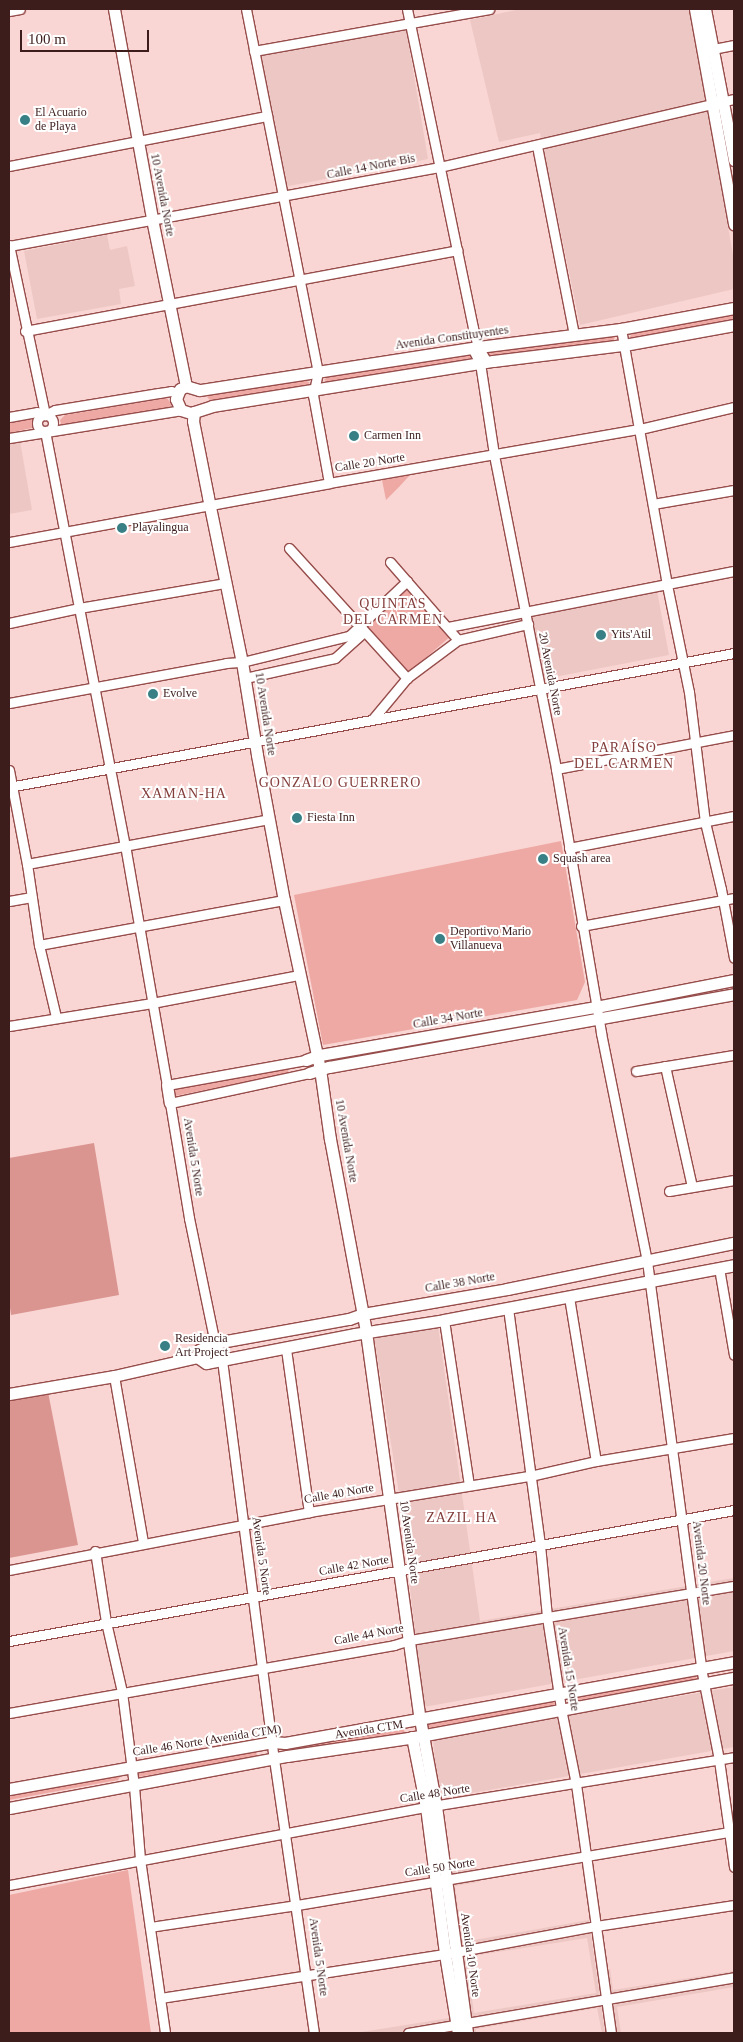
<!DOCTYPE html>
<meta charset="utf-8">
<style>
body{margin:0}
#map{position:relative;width:743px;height:2042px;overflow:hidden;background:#f9d6d3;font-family:Georgia,serif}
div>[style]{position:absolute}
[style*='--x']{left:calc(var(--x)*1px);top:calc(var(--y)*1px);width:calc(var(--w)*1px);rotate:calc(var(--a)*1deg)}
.built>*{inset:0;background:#edc7c4}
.green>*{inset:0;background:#eea9a4}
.forest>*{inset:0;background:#da9591}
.roads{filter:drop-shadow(1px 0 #964d4b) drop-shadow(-1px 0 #964d4b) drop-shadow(0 1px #964d4b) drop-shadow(0 -1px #964d4b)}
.street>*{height:9px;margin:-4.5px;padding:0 4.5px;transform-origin:4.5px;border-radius:4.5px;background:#fff}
.street>.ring{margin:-4.5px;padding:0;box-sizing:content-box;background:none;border:9px solid #fff;border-radius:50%}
.secondary>*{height:11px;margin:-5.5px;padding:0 5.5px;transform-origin:5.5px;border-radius:5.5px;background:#fff}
.dots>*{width:14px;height:14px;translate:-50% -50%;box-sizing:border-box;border:2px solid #fff;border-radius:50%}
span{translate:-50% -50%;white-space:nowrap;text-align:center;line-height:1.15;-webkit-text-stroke:4px #fff;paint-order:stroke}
.poi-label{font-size:12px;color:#3c1d1c}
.left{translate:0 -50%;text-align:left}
.street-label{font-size:12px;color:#3c1d1c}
.neighbourhood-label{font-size:14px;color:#823c3a;letter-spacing:1px}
.frame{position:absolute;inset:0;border:10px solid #3c1d1c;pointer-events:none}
.scale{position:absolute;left:20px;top:30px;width:129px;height:22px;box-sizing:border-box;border:2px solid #3c1d1c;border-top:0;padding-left:6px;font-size:15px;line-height:18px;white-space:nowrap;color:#3c1d1c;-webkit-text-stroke:4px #fff;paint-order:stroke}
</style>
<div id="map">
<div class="built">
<i style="clip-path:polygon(520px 9px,690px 9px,734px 261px,734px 289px,580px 325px,540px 133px,499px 142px,470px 20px)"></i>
<i style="clip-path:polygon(406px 28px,428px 159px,284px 187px,259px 55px)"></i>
<i style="clip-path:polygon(107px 235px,110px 250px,127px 246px,135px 286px,119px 289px,121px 304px,37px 319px,24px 251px)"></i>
<i style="clip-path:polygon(20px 441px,32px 510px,9px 514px,9px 443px)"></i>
<i style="clip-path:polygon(657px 591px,669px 655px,544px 679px,532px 615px)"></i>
<i style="clip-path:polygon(438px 1326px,480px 1621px,734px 1578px,734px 1651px,424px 1707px,398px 1487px,374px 1337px)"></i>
<i style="clip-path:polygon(734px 1687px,734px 1747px,438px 1799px,433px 1738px)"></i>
<i style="clip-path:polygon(evenodd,476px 1867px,479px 1882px,455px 1886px,463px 1942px,589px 1920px,605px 2033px,602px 2033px,597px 2008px,476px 2029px,476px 2033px,473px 2033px,449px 1872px,476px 1867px,587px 1938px,596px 1993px,474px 2013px,466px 1957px,587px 1938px)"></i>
<i style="clip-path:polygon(606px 1969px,610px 1969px,613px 1990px,734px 1971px,734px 1987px,617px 2007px,621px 2033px,616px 2033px)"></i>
<i style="clip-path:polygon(450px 2018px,452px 2033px,355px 2033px)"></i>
</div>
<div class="green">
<i style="clip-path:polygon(734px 314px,734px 319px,633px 340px,630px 337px,632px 333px)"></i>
<i style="clip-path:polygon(612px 336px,615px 337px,613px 342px,490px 357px,487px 354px,489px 350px)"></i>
<i style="clip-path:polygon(468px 354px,472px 357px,469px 360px,330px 382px,324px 380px,328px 376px)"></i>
<i style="clip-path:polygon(305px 380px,310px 383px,303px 387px,210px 400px,207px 397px,210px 394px)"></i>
<i style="clip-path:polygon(167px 398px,172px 405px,168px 408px,68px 425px,61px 424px,60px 420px,65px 415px)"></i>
<i style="clip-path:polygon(28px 418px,33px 421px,32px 428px,9px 433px,9px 421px)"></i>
<i style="clip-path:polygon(410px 475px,399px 487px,386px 500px,382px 480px)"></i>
<i style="clip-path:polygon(409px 587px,451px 636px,408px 673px,365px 627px)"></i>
<i style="clip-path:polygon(561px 841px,585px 982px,577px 1000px,323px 1045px,294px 895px)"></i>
<i style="clip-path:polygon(285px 1068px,289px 1071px,285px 1074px,175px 1096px,174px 1088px)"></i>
<i style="clip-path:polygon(693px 1674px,697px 1679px,570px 1702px,567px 1700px,567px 1697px)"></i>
<i style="clip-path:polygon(553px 1699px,555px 1704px,552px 1706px,428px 1728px,425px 1726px,425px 1723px)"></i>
<i style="clip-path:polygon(403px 1727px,405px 1733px,292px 1751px,290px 1749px,290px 1746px)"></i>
<i style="clip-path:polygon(256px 1751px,257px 1757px,138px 1777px,139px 1772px)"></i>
<i style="clip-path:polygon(117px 1775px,120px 1777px,118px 1780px,9px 1800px,9px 1795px)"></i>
<i style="clip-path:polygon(128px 1870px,151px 2033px,9px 2033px,9px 1895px)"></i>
</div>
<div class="forest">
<i style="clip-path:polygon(94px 1143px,119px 1295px,11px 1315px,9px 1300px,9px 1158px)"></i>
<i style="clip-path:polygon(48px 1392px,78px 1545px,9px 1558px,9px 1400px)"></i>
</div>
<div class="roads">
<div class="street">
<i style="--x:246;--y:9;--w:370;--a:78.8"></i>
<i style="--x:318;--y:372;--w:24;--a:102"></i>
<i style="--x:313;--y:395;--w:89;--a:79.7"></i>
<i style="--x:407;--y:9;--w:326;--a:78.3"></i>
<i style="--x:473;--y:328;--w:20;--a:75"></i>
<i style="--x:478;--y:347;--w:17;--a:59"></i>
<i style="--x:9;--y:11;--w:11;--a:-10"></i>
<i style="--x:713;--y:49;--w:21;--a:-11"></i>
<i style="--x:254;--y:51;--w:239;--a:-10.1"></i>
<i style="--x:537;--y:146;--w:193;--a:78.9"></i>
<i style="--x:9;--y:166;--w:263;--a:-11"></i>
<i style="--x:9;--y:245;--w:174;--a:78"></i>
<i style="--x:9;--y:246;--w:437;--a:-10.4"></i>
<i style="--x:439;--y:167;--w:303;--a:-13"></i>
<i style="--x:621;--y:329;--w:260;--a:79.8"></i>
<i style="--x:667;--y:585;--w:109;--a:78.4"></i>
<i style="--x:689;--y:692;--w:131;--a:83"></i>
<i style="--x:705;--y:822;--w:69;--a:76.6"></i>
<i style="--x:721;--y:889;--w:70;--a:79.3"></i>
<i style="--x:25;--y:331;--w:440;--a:-10.6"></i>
<i style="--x:472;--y:348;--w:17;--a:62"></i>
<i style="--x:480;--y:363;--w:93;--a:81.3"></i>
<i style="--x:494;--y:455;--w:320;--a:78.8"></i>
<i style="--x:556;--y:769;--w:268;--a:80.3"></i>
<i style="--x:601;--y:1033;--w:233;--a:78.6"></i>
<i style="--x:647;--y:1261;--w:411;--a:82.4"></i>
<i style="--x:701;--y:1668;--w:94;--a:78.9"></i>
<i style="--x:719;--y:1760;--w:108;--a:82"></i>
<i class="ring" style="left:37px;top:415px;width:7px;height:7px"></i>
<i style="--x:9;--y:417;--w:28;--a:-10"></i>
<i style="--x:37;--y:412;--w:9;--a:21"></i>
<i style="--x:45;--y:415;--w:11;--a:-27"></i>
<i style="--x:55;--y:410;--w:105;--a:-9.3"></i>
<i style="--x:159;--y:393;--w:12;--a:-9"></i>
<i style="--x:171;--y:391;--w:6;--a:18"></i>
<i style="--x:45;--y:431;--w:422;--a:79.1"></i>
<i style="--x:125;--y:845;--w:244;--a:80.1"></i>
<i style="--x:167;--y:1085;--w:141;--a:-10.2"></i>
<i style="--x:9;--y:438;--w:174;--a:-9.2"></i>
<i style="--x:653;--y:504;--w:82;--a:-9.8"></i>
<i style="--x:9;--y:542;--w:325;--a:-10.4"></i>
<i style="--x:329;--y:483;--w:316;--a:-9.9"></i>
<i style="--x:640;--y:429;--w:97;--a:-13.2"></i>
<i style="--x:289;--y:548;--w:176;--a:47.8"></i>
<i style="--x:390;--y:562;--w:103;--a:48.9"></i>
<i style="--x:9;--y:623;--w:72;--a:-12.1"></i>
<i style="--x:79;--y:608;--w:149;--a:-9.7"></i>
<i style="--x:448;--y:627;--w:291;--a:-11.1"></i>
<i style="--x:245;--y:678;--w:92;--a:-12.5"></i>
<i style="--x:335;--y:658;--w:39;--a:-42"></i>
<i style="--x:9;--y:703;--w:221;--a:-10.4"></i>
<i style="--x:226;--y:663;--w:16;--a:-4"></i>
<i style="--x:242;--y:662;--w:110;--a:-13.7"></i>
<i style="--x:349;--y:636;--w:80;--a:-43.5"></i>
<i style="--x:372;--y:720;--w:55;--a:-50.2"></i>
<i style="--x:407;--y:678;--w:64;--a:-36.7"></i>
<i style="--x:458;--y:640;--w:72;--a:-12.9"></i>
<i style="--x:556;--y:769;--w:181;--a:-10.8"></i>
<i style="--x:9;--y:770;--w:96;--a:79.2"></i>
<i style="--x:27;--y:864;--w:82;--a:81.6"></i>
<i style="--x:39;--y:945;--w:74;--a:76.7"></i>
<i style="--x:9;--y:787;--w:737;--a:-10.47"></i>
<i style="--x:569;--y:848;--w:168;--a:-11"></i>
<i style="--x:27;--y:864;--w:246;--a:-10.5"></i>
<i style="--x:9;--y:901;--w:23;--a:-10"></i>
<i style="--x:581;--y:926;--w:156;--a:-10.4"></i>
<i style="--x:39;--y:945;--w:249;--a:-10.4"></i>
<i style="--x:9;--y:1026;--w:145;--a:-9.1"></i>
<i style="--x:152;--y:1003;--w:150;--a:-10.8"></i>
<i style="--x:665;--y:1066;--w:124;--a:77.4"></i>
<i style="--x:636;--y:1071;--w:99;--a:-9.3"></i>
<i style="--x:309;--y:1073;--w:142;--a:167.8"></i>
<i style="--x:170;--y:1103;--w:117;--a:80.6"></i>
<i style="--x:189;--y:1218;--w:128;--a:78.3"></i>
<i style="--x:215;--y:1343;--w:18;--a:68"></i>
<i style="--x:222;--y:1360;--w:402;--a:82.6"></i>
<i style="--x:274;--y:1759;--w:277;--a:81.7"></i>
<i style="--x:669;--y:1191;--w:66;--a:-9.6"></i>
<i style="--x:719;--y:1268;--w:88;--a:80.2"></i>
<i style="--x:569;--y:1297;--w:166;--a:80.7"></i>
<i style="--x:508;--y:1308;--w:239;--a:82.3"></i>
<i style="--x:540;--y:1545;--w:72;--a:84.4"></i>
<i style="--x:547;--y:1617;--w:93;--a:81.3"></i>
<i style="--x:561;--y:1709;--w:76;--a:78.7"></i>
<i style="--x:576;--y:1784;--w:251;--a:82"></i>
<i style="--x:444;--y:1320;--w:167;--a:81.4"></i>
<i style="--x:286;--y:1349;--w:165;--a:82"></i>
<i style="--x:114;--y:1376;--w:169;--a:80.1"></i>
<i style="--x:95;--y:1551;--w:72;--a:81.2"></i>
<i style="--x:106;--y:1622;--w:72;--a:77.1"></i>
<i style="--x:122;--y:1692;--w:95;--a:82.7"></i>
<i style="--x:134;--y:1786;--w:73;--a:85.3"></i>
<i style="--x:140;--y:1859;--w:176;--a:81.8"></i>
<i style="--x:9;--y:1570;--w:306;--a:-10.9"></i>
<i style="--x:309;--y:1512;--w:224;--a:-9.3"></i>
<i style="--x:530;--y:1476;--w:68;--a:-12.8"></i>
<i style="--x:596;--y:1461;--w:140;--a:-9.5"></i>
<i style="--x:9;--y:1641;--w:737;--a:-10.24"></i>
<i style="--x:9;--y:1713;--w:391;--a:-10"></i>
<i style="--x:394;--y:1645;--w:17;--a:-17"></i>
<i style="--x:410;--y:1640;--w:328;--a:-9.5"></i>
<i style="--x:9;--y:1885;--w:424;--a:-10.6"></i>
<i style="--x:426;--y:1807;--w:312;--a:-9.2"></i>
<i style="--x:150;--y:1927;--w:149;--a:-8.5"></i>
<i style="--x:297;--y:1905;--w:443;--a:-9.6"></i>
<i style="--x:160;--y:1998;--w:288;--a:-8.8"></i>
<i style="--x:445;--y:1954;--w:154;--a:-10.5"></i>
<i style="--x:596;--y:1926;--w:140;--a:-8.7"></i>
<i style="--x:408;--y:2033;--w:331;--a:-9.7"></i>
</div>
<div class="secondary">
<i style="--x:114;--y:9;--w:213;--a:79.7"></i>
<i style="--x:152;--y:219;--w:170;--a:78.5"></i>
<i style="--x:695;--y:9;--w:219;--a:79.7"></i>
<i style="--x:705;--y:9;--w:154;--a:79.1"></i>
<i style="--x:734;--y:308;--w:115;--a:169.5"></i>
<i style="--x:621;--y:329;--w:144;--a:172.8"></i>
<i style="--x:478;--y:347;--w:282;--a:171.2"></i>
<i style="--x:199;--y:390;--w:14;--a:-163"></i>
<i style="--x:186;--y:386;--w:7;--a:153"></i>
<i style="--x:180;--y:389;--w:11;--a:112"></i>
<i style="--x:176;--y:399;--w:12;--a:66"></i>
<i style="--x:181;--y:410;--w:10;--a:17"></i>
<i style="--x:191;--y:413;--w:22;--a:-18"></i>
<i style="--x:212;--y:406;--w:285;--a:-9.1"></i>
<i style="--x:493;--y:361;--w:132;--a:-7"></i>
<i style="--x:624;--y:345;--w:112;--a:-10.3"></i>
<i style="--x:194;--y:412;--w:9;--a:96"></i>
<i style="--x:193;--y:421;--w:77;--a:78.8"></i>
<i style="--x:208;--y:497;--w:168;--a:78.4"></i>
<i style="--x:242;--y:662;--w:94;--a:80.8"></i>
<i style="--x:257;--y:755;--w:147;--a:79.5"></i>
<i style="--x:284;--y:900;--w:173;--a:78"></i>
<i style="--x:320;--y:1069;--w:71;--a:81.9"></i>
<i style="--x:330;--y:1139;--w:196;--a:79.4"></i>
<i style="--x:366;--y:1332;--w:391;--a:82.1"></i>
<i style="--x:420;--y:1719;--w:88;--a:79.6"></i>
<i style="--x:436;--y:1806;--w:229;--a:82.2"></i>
<i style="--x:306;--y:1060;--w:15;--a:-20"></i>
<i style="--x:320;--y:1055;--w:280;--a:-9.9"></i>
<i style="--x:596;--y:1007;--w:141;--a:-11.1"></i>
<i style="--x:309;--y:1073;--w:21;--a:-17"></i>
<i style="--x:329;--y:1067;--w:412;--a:-10.2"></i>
<i style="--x:167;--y:1085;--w:18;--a:81"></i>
<i style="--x:197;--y:1357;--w:7;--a:-74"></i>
<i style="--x:199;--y:1350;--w:17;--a:-24"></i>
<i style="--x:215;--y:1343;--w:136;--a:-10.2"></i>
<i style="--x:349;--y:1319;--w:15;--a:-20"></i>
<i style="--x:363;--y:1314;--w:146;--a:-9.8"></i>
<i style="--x:507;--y:1289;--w:232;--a:-11.5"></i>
<i style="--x:197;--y:1357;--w:11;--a:34"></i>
<i style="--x:206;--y:1363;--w:152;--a:-11"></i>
<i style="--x:355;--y:1334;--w:90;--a:-8.9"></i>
<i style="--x:444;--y:1320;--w:295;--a:-10.7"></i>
<i style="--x:9;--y:1394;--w:107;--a:-9.7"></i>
<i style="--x:114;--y:1376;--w:85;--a:-12.9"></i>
<i style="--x:412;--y:1737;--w:71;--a:78.7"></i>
<i style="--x:426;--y:1807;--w:148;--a:82.6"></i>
<i style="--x:445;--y:1954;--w:80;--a:80.7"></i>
<i style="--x:9;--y:1789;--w:268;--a:-10.1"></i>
<i style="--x:273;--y:1742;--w:12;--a:5"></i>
<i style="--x:285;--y:1743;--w:456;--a:-10.2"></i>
<i style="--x:9;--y:1808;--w:283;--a:-10.6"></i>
<i style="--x:287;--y:1756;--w:123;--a:-8.4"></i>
<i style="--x:409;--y:1738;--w:330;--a:-10.5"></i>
</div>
</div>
<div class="dots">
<i style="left:25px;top:120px;background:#388086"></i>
<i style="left:354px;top:436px;background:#388086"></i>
<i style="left:122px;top:528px;background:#388086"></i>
<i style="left:601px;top:635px;background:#388086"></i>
<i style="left:153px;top:694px;background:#388086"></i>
<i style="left:297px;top:818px;background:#388086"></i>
<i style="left:543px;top:859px;background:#388086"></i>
<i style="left:440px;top:939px;background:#388086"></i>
<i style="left:165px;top:1346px;background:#388086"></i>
</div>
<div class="poi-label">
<span class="left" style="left:35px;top:120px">El Acuario<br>de Playa</span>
<span class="left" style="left:364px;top:436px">Carmen Inn</span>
<span class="left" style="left:132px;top:528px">Playalingua</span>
<span class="left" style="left:611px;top:635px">Yits'Atil</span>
<span class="left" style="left:163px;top:694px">Evolve</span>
<span class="left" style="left:307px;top:818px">Fiesta Inn</span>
<span class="left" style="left:553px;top:859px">Squash area</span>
<span class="left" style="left:450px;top:939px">Deportivo Mario<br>Villanueva</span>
<span class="left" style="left:175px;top:1346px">Residencia<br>Art Project</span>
</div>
<div class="street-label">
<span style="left:371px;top:167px;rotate:-11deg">Calle 14 Norte Bis</span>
<span style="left:162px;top:195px;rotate:79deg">10 Avenida Norte</span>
<span style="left:452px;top:338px;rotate:-8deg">Avenida Constituyentes</span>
<span style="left:370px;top:463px;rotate:-9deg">Calle 20 Norte</span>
<span style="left:550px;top:674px;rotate:79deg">20 Avenida Norte</span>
<span style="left:265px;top:714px;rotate:81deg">10 Avenida Norte</span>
<span style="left:448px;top:1019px;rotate:-10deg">Calle 34 Norte</span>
<span style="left:346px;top:1141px;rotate:80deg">10 Avenida Norte</span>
<span style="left:193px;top:1157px;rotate:81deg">Avenida 5 Norte</span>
<span style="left:460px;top:1283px;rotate:-10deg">Calle 38 Norte</span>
<span style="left:339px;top:1494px;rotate:-10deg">Calle 40 Norte</span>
<span style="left:409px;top:1542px;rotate:82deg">10 Avenida Norte</span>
<span style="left:261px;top:1556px;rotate:82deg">Avenida 5 Norte</span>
<span style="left:701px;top:1563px;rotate:83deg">Avenida 20 Norte</span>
<span style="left:354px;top:1566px;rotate:-10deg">Calle 42 Norte</span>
<span style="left:369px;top:1635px;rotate:-11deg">Calle 44 Norte</span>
<span style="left:568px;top:1669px;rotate:81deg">Avenida 15 Norte</span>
<span style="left:369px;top:1730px;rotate:-9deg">Avenida CTM</span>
<span style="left:207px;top:1741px;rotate:-9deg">Calle 46 Norte (Avenida CTM)</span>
<span style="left:435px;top:1794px;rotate:-9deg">Calle 48 Norte</span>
<span style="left:440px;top:1868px;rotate:-9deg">Calle 50 Norte</span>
<span style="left:470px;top:1955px;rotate:82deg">Avenida 10 Norte</span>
<span style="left:318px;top:1957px;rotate:82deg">Avenida 5 Norte</span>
</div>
<div class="neighbourhood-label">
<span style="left:393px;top:612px">QUINTAS<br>DEL CARMEN</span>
<span style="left:624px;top:756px">PARAÍSO<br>DEL CARMEN</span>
<span style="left:340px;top:783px">GONZALO GUERRERO</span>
<span style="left:184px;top:794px">XAMAN-HA</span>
<span style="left:462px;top:1518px">ZAZIL HA</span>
</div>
<div class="frame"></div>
<div class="scale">100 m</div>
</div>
